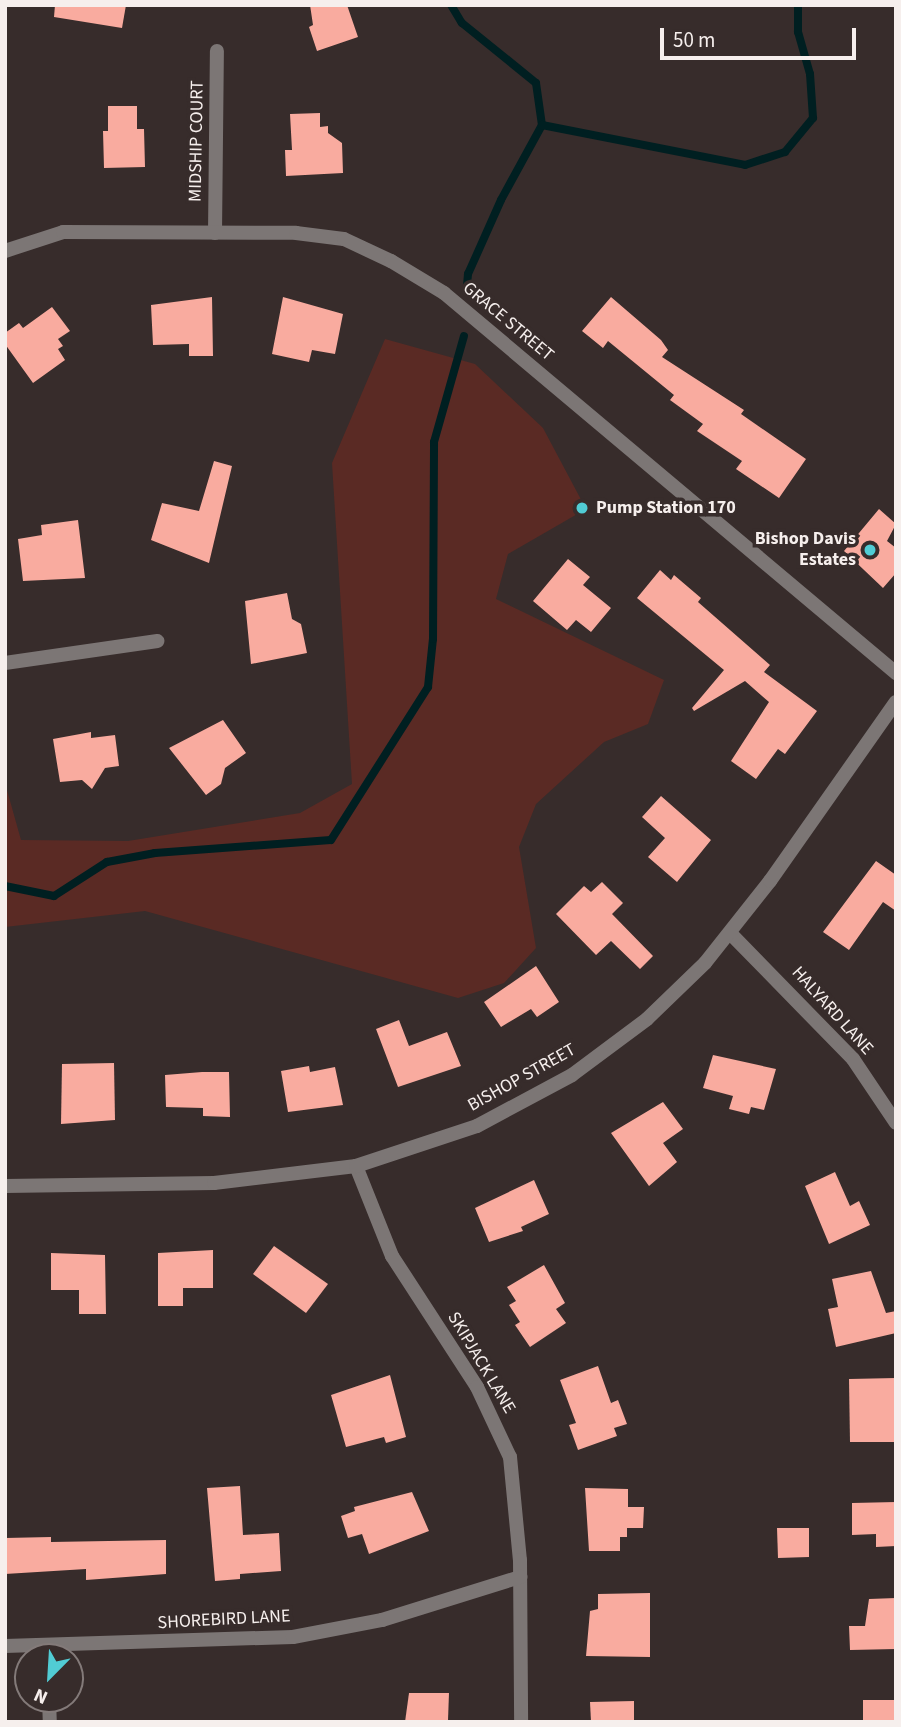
<!DOCTYPE html>
<style>
body{margin:0}
#map{position:relative;width:901px;height:1727px;overflow:hidden;background:#372c2b;font-family:"Source Sans 3",sans-serif}
div>[style]{position:absolute}
[style*='--x']{left:calc(var(--x)*1px);top:calc(var(--y)*1px);width:calc(var(--w)*1px);rotate:calc(var(--a)*1deg)}
.green>*{inset:0;background:#5a2a24}
.stream>*{height:8px;margin:-4px;padding:0 4px;transform-origin:4px;border-radius:4px;background:#001f21}
.building>*{inset:0;background:#f9ab9f}
.street>*{height:14px;margin:-7px;padding:0 7px;transform-origin:7px;border-radius:7px;background:#7c7675}
.dots>*{width:19px;height:19px;translate:-50% -50%;box-sizing:border-box;border:4px solid #372c2b;border-radius:50%}
span{translate:-50% -50%;white-space:nowrap;text-align:center;line-height:1.15;-webkit-text-stroke:7px #372c2b;paint-order:stroke}
.street-label{font-size:18px;color:#f6efed}
.poi-label{font-size:18px;color:#f6efed;font-weight:700}
.left{translate:0 -50%;text-align:left}
.right{translate:-100% -50%;text-align:right}
.frame{position:absolute;inset:0;border:7px solid #f6efed;pointer-events:none}
.north{position:absolute;left:14px;top:1643px;width:70px;height:70px;box-sizing:border-box;background:#372c2b;border:2px solid #837a79;border-radius:50%;rotate:204deg;font-size:19px;font-weight:700;line-height:28px;text-align:center;color:#f6efed}
.north::after{content:'';display:block;margin:auto;width:24px;height:32px;background:#51ccd4;clip-path:polygon(50% 0,100% 100%,50% 72%,0 100%)}
.scale{position:absolute;left:660px;top:28px;width:196px;height:32px;box-sizing:border-box;border:4px solid #f6efed;border-top:0;padding-left:9px;font-size:21px;line-height:24px;white-space:nowrap;color:#f6efed;-webkit-text-stroke:5px #372c2b;paint-order:stroke}
</style>
<div id="map">
<div class="green">
<i style="clip-path:polygon(385px 339px,475px 364px,543px 428px,586px 509px,508px 554px,496px 599px,664px 680px,648px 724px,604px 742px,536px 804px,519px 847px,536px 948px,504px 983px,458px 998px,145px 911px,5px 927px,5px 783px,21px 840px,128px 841px,300px 813px,352px 784px,332px 463px)"></i>
</div>
<div class="stream">
<i style="--x:451;--y:5;--w:21;--a:59"></i>
<i style="--x:462;--y:23;--w:95;--a:39"></i>
<i style="--x:536;--y:83;--w:42;--a:81.9"></i>
<i style="--x:542;--y:125;--w:85;--a:118.7"></i>
<i style="--x:501;--y:200;--w:81;--a:114"></i>
<i style="--x:468;--y:274;--w:12;--a:95"></i>
<i style="--x:542;--y:125;--w:207;--a:11.1"></i>
<i style="--x:745;--y:165;--w:42;--a:-18"></i>
<i style="--x:785;--y:152;--w:44;--a:-50.5"></i>
<i style="--x:813;--y:118;--w:44;--a:-93.9"></i>
<i style="--x:810;--y:74;--w:44;--a:-105.9"></i>
<i style="--x:798;--y:32;--w:27;--a:-90"></i>
<i style="--x:5;--y:886;--w:50;--a:11.5"></i>
<i style="--x:54;--y:896;--w:63;--a:-32.7"></i>
<i style="--x:107;--y:862;--w:49;--a:-10.6"></i>
<i style="--x:155;--y:853;--w:176;--a:-4.2"></i>
<i style="--x:331;--y:840;--w:181;--a:-57.6"></i>
<i style="--x:428;--y:687;--w:48;--a:-84.1"></i>
<i style="--x:433;--y:639;--w:197;--a:-89.7"></i>
<i style="--x:434;--y:442;--w:110;--a:-74.2"></i>
</div>
<div class="building">
<i style="clip-path:polygon(55px 5px,126px 5px,122px 28px,54px 17px)"></i>
<i style="clip-path:polygon(310px 5px,347px 5px,358px 37px,317px 51px,309px 27px,313px 25px)"></i>
<i style="clip-path:polygon(108px 106px,137px 106px,137px 129px,144px 129px,145px 167px,104px 168px,103px 131px,108px 131px)"></i>
<i style="clip-path:polygon(320px 113px,320px 127px,328px 126px,328px 133px,342px 143px,343px 173px,286px 176px,285px 150px,292px 150px,290px 114px)"></i>
<i style="clip-path:polygon(212px 297px,213px 356px,189px 356px,189px 344px,153px 345px,151px 305px)"></i>
<i style="clip-path:polygon(283px 297px,343px 314px,335px 354px,312px 350px,309px 362px,272px 354px)"></i>
<i style="clip-path:polygon(611px 297px,661px 340px,668px 350px,662px 357px,744px 410px,741px 414px,806px 459px,779px 498px,736px 469px,742px 461px,697px 431px,703px 424px,670px 400px,674px 395px,608px 341px,603px 348px,582px 331px)"></i>
<i style="clip-path:polygon(52px 307px,70px 331px,58px 339px,63px 346px,58px 349px,65px 360px,33px 383px,5px 344px,5px 333px,19px 323px,23px 328px)"></i>
<i style="clip-path:polygon(214px 461px,232px 466px,209px 563px,151px 540px,162px 503px,199px 511px)"></i>
<i style="clip-path:polygon(879px 509px,896px 524px,887px 541px,896px 548px,896px 573px,883px 588px,844px 551px)"></i>
<i style="clip-path:polygon(78px 520px,85px 578px,23px 581px,18px 539px,42px 535px,41px 525px)"></i>
<i style="clip-path:polygon(568px 559px,590px 577px,583px 585px,611px 608px,591px 632px,576px 620px,567px 630px,533px 601px)"></i>
<i style="clip-path:polygon(660px 570px,671px 580px,674px 575px,701px 598px,698px 602px,770px 665px,764px 672px,817px 711px,785px 754px,778px 749px,756px 779px,731px 761px,769px 702px,745px 681px,694px 711px,692px 708px,724px 670px,637px 598px)"></i>
<i style="clip-path:polygon(287px 593px,292px 619px,301px 624px,307px 653px,251px 664px,245px 601px)"></i>
<i style="clip-path:polygon(223px 720px,246px 753px,225px 768px,221px 784px,206px 795px,169px 748px)"></i>
<i style="clip-path:polygon(91px 732px,91px 738px,115px 735px,119px 766px,105px 768px,92px 789px,82px 780px,60px 782px,53px 739px)"></i>
<i style="clip-path:polygon(661px 796px,711px 840px,677px 882px,648px 857px,665px 838px,642px 817px)"></i>
<i style="clip-path:polygon(876px 861px,896px 875px,896px 911px,883px 902px,849px 950px,823px 932px)"></i>
<i style="clip-path:polygon(602px 882px,623px 903px,612px 914px,653px 956px,640px 969px,611px 941px,596px 955px,556px 914px,584px 886px,591px 892px)"></i>
<i style="clip-path:polygon(536px 966px,559px 1002px,537px 1017px,531px 1009px,501px 1027px,484px 1002px)"></i>
<i style="clip-path:polygon(399px 1020px,409px 1046px,447px 1032px,461px 1066px,398px 1087px,376px 1029px)"></i>
<i style="clip-path:polygon(713px 1055px,776px 1069px,764px 1110px,751px 1107px,749px 1114px,729px 1109px,733px 1096px,703px 1088px)"></i>
<i style="clip-path:polygon(114px 1063px,115px 1120px,61px 1124px,62px 1064px)"></i>
<i style="clip-path:polygon(309px 1066px,310px 1072px,335px 1067px,343px 1105px,288px 1112px,281px 1071px)"></i>
<i style="clip-path:polygon(202px 1072px,229px 1072px,230px 1117px,203px 1116px,203px 1108px,166px 1107px,165px 1075px)"></i>
<i style="clip-path:polygon(663px 1102px,683px 1129px,663px 1143px,677px 1162px,649px 1186px,611px 1133px)"></i>
<i style="clip-path:polygon(835px 1172px,850px 1206px,859px 1201px,870px 1225px,829px 1244px,805px 1186px)"></i>
<i style="clip-path:polygon(534px 1180px,549px 1214px,521px 1227px,523px 1231px,489px 1242px,475px 1208px)"></i>
<i style="clip-path:polygon(274px 1246px,328px 1284px,306px 1313px,253px 1274px)"></i>
<i style="clip-path:polygon(213px 1250px,213px 1288px,183px 1288px,183px 1306px,158px 1306px,158px 1253px)"></i>
<i style="clip-path:polygon(51px 1253px,105px 1255px,106px 1314px,79px 1314px,79px 1290px,51px 1290px)"></i>
<i style="clip-path:polygon(544px 1265px,565px 1303px,556px 1309px,566px 1323px,530px 1347px,515px 1325px,520px 1322px,509px 1305px,516px 1301px,507px 1287px)"></i>
<i style="clip-path:polygon(871px 1271px,886px 1313px,896px 1311px,896px 1333px,836px 1347px,828px 1309px,838px 1307px,832px 1279px)"></i>
<i style="clip-path:polygon(598px 1366px,611px 1403px,618px 1400px,627px 1424px,614px 1428px,617px 1436px,578px 1450px,569px 1425px,576px 1423px,560px 1380px)"></i>
<i style="clip-path:polygon(390px 1375px,406px 1437px,386px 1443px,384px 1437px,346px 1447px,331px 1395px)"></i>
<i style="clip-path:polygon(896px 1378px,896px 1442px,850px 1442px,849px 1379px)"></i>
<i style="clip-path:polygon(240px 1486px,243px 1535px,279px 1533px,281px 1571px,240px 1574px,240px 1579px,215px 1581px,207px 1488px)"></i>
<i style="clip-path:polygon(585px 1488px,628px 1489px,628px 1507px,644px 1507px,643px 1528px,627px 1528px,627px 1537px,620px 1537px,620px 1551px,589px 1551px)"></i>
<i style="clip-path:polygon(412px 1492px,429px 1531px,369px 1554px,362px 1534px,348px 1538px,341px 1516px,355px 1511px,354px 1507px)"></i>
<i style="clip-path:polygon(896px 1502px,896px 1546px,876px 1547px,876px 1534px,852px 1535px,852px 1503px)"></i>
<i style="clip-path:polygon(777px 1528px,809px 1528px,809px 1557px,778px 1558px)"></i>
<i style="clip-path:polygon(51px 1537px,51px 1542px,166px 1540px,166px 1574px,86px 1580px,86px 1569px,5px 1574px,5px 1538px)"></i>
<i style="clip-path:polygon(650px 1593px,650px 1657px,586px 1656px,590px 1611px,598px 1609px,598px 1594px)"></i>
<i style="clip-path:polygon(896px 1598px,896px 1649px,850px 1650px,849px 1626px,865px 1626px,869px 1599px)"></i>
<i style="clip-path:polygon(409px 1693px,449px 1693px,448px 1720px,405px 1722px)"></i>
<i style="clip-path:polygon(863px 1700px,896px 1700px,896px 1722px,863px 1722px)"></i>
<i style="clip-path:polygon(634px 1701px,634px 1722px,591px 1722px,590px 1702px)"></i>
</div>
<div class="street">
<i style="--x:215;--y:233;--w:182;--a:-89.4"></i>
<i style="--x:5;--y:251;--w:61;--a:-18.1"></i>
<i style="--x:63;--y:232;--w:233;--a:0.2"></i>
<i style="--x:296;--y:233;--w:48;--a:7.1"></i>
<i style="--x:344;--y:239;--w:52;--a:25.1"></i>
<i style="--x:391;--y:261;--w:62;--a:31.1"></i>
<i style="--x:444;--y:293;--w:591;--a:40.05"></i>
<i style="--x:5;--y:663;--w:154;--a:-8.2"></i>
<i style="--x:730;--y:933;--w:176;--a:45.7"></i>
<i style="--x:853;--y:1059;--w:77;--a:56.1"></i>
<i style="--x:356;--y:1166;--w:97;--a:68.2"></i>
<i style="--x:392;--y:1256;--w:156;--a:57"></i>
<i style="--x:477;--y:1387;--w:77;--a:64.8"></i>
<i style="--x:510;--y:1457;--w:103;--a:84.5"></i>
<i style="--x:520;--y:1560;--w:162;--a:89.6"></i>
<i style="--x:5;--y:1186;--w:209;--a:-0.8"></i>
<i style="--x:214;--y:1183;--w:143;--a:-6.8"></i>
<i style="--x:356;--y:1166;--w:127;--a:-18.3"></i>
<i style="--x:477;--y:1126;--w:108;--a:-28.2"></i>
<i style="--x:572;--y:1075;--w:94;--a:-36.7"></i>
<i style="--x:647;--y:1019;--w:81;--a:-44"></i>
<i style="--x:705;--y:963;--w:105;--a:-51.6"></i>
<i style="--x:770;--y:881;--w:219;--a:-54.9"></i>
<i style="--x:5;--y:1646;--w:288;--a:-1.8"></i>
<i style="--x:293;--y:1637;--w:91;--a:-10.8"></i>
<i style="--x:382;--y:1620;--w:145;--a:-17.3"></i>
<i style="--x:49;--y:1699;--w:23;--a:88"></i>
</div>
<div class="dots">
<i style="left:582px;top:508px;background:#51ccd4"></i>
<i style="left:870px;top:550px;background:#51ccd4"></i>
</div>
<div class="street-label">
<span style="left:197px;top:141px;rotate:-89deg">MIDSHIP COURT</span>
<span style="left:508px;top:322px;rotate:40deg">GRACE STREET</span>
<span style="left:832px;top:1011px;rotate:48deg">HALYARD LANE</span>
<span style="left:522px;top:1078px;rotate:-29deg">BISHOP STREET</span>
<span style="left:481px;top:1363px;rotate:59deg">SKIPJACK LANE</span>
<span style="left:224px;top:1620px;rotate:-3deg">SHOREBIRD LANE</span>
</div>
<div class="poi-label">
<span class="left" style="left:596px;top:508px">Pump Station 170</span>
<span class="right" style="left:856px;top:550px">Bishop Davis<br>Estates</span>
</div>
<div class="frame"></div>
<div class="north">N</div>
<div class="scale">50 m</div>
</div>
